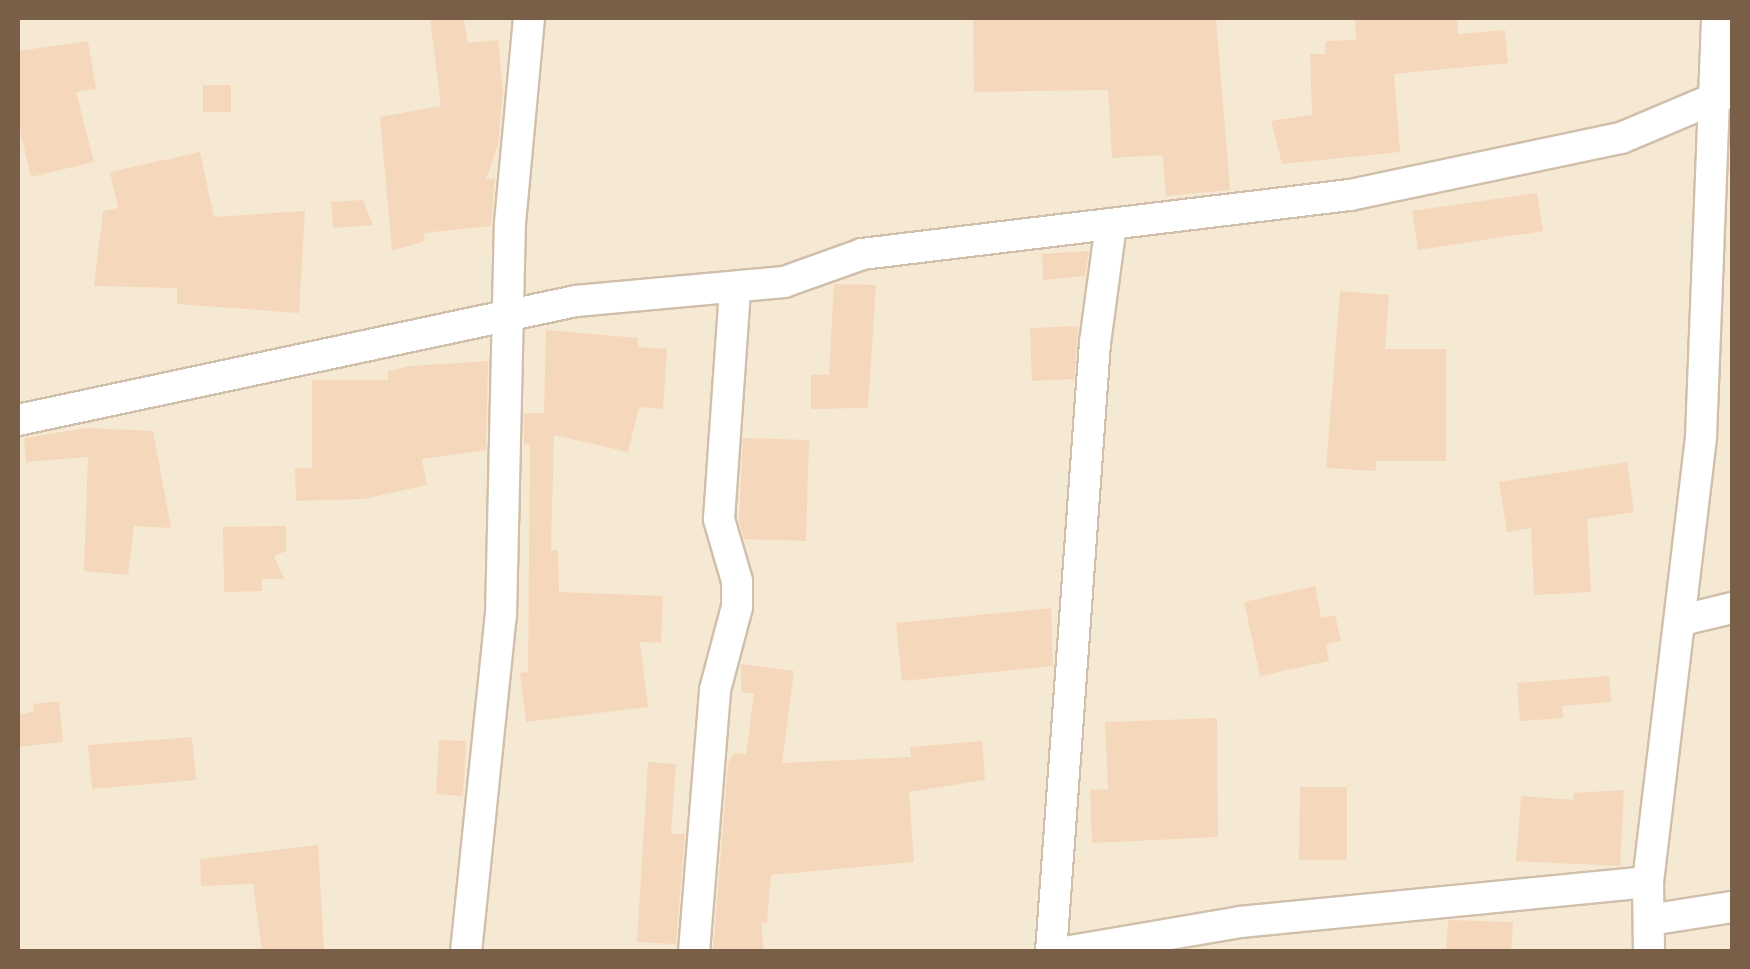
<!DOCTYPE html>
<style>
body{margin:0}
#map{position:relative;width:1750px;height:969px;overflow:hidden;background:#fef6e5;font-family:"Fira Sans",sans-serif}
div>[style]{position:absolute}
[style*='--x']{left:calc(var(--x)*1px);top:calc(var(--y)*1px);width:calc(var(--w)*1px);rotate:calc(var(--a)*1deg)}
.residential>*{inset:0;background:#f6e9d3}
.building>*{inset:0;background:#f5d7bb}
.roads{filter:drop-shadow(2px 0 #d0bfaa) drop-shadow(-2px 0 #d0bfaa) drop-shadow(0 2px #d0bfaa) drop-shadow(0 -2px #d0bfaa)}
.minor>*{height:30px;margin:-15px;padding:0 15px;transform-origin:15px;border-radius:15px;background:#fff}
span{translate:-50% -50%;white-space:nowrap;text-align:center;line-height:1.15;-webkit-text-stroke:9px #fff9ed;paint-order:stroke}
.frame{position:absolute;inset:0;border:20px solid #795e48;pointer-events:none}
</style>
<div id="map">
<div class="residential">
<i style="clip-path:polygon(18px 18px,1732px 18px,1732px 951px,18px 951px)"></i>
</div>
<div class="building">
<i style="clip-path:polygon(430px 18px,463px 18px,468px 43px,498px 40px,503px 91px,498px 144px,486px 180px,495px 178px,491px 226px,423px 233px,425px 241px,392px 251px,380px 117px,441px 106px)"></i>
<i style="clip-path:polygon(973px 18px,1216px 18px,1230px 190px,1166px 196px,1163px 155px,1112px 158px,1108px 90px,974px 92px)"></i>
<i style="clip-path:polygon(1355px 18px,1457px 18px,1458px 34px,1505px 30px,1508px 63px,1394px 74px,1400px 152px,1282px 164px,1271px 121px,1312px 115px,1310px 54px,1325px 54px,1325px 41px,1356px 40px)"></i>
<i style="clip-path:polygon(88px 41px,96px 89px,76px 92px,94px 162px,31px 177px,18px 122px,18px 51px)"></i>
<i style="clip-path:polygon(203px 85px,231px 85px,231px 112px,203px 112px)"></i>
<i style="clip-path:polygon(200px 152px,214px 217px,305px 211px,299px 313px,177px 304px,177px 288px,94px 286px,103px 211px,118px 208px,110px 172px)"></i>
<i style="clip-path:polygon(1537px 193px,1543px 231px,1418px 250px,1412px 211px)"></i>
<i style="clip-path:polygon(363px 200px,373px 225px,333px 228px,331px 202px)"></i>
<i style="clip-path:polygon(1089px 251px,1085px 276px,1043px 280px,1042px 254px)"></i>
<i style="clip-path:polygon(834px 284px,876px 285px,868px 408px,811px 409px,811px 375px,829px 375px)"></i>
<i style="clip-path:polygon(1340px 291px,1389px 295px,1385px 349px,1446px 349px,1446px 461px,1376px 461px,1376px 471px,1326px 468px)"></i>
<i style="clip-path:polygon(1078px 326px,1074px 379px,1032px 381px,1030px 328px)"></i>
<i style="clip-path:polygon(546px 330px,638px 338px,637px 347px,667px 349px,663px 409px,639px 407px,628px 452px,554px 435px,551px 550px,558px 550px,559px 592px,663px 596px,661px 643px,640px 642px,648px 707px,526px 722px,520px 673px,528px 672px,530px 444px,524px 445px,524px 413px,544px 413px)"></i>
<i style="clip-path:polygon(488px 361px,486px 450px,422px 459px,427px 485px,364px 499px,296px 501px,295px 468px,312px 468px,312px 380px,388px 380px,388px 371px,411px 366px)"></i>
<i style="clip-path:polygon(87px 428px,153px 431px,171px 528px,134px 526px,128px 575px,84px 571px,88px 457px,26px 462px,24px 438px)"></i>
<i style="clip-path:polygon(743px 438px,809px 440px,806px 541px,744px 539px,739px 520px)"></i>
<i style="clip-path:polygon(1627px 462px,1634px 512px,1587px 519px,1591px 592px,1534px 595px,1531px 528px,1507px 532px,1499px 482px)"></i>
<i style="clip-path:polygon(286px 526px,286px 551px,274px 556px,284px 579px,262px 579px,262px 591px,224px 592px,223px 527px)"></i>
<i style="clip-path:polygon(1315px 586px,1321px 618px,1335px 615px,1341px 641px,1326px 644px,1329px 661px,1260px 676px,1244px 602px)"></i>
<i style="clip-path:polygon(1051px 608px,1053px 666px,902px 681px,896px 623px)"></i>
<i style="clip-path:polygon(741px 664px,794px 671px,782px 763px,911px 757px,910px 747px,982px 741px,985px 780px,909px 792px,914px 862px,771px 875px,767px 923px,761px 922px,764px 952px,713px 952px,728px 763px,734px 753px,746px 754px,754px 694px,741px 692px)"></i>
<i style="clip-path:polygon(1609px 676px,1611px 702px,1562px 706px,1563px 718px,1520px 721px,1517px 683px)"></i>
<i style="clip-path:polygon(59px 701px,63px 742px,18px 747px,18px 715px,34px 711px,33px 704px)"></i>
<i style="clip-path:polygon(1217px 718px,1218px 837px,1092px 843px,1090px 790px,1108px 789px,1105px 722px)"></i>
<i style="clip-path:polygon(192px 737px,196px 780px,92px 789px,88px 745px)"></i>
<i style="clip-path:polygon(439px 740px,466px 741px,463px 796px,436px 794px)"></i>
<i style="clip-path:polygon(648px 762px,676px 764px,671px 834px,685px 834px,676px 944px,637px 942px)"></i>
<i style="clip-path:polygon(1300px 787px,1347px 787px,1347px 860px,1299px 860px)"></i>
<i style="clip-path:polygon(1624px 790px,1620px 866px,1516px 861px,1521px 796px,1573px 800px,1573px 793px)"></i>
<i style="clip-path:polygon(318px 845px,324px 949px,262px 952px,253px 884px,201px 886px,200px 859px)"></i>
<i style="clip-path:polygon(1448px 920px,1513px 922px,1511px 952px,1446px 952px)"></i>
</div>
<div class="roads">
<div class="minor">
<i style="--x:18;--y:420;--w:571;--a:-12.04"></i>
<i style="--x:576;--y:301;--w:209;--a:-5.2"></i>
<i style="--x:784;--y:282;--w:83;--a:-19.7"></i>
<i style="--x:862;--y:254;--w:492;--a:-6.9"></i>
<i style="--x:1350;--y:195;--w:277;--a:-11.9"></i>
<i style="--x:1621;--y:138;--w:121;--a:-22.9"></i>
<i style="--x:1682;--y:620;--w:51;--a:-13.5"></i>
<i style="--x:1649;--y:920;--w:84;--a:-8.9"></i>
<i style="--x:466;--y:952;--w:338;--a:-84.1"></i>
<i style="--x:501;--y:616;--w:393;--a:-88.7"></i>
<i style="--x:510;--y:223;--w:206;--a:-84.7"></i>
<i style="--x:694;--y:952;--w:263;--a:-85.4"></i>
<i style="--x:715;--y:690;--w:86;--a:-75.2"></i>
<i style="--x:737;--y:607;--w:26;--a:-90"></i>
<i style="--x:737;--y:581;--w:65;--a:-106.2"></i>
<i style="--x:719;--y:519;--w:232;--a:-86"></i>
<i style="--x:1051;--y:952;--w:611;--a:-85.87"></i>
<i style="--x:1095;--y:343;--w:120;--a:-82.3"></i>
<i style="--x:1065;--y:952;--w:178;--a:-9.7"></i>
<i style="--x:1240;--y:922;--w:410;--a:-5.6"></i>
<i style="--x:1649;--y:952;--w:70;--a:-90.8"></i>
<i style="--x:1648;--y:882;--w:448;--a:-83.2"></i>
<i style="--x:1701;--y:437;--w:419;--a:-87.8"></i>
</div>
</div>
<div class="frame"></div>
</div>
